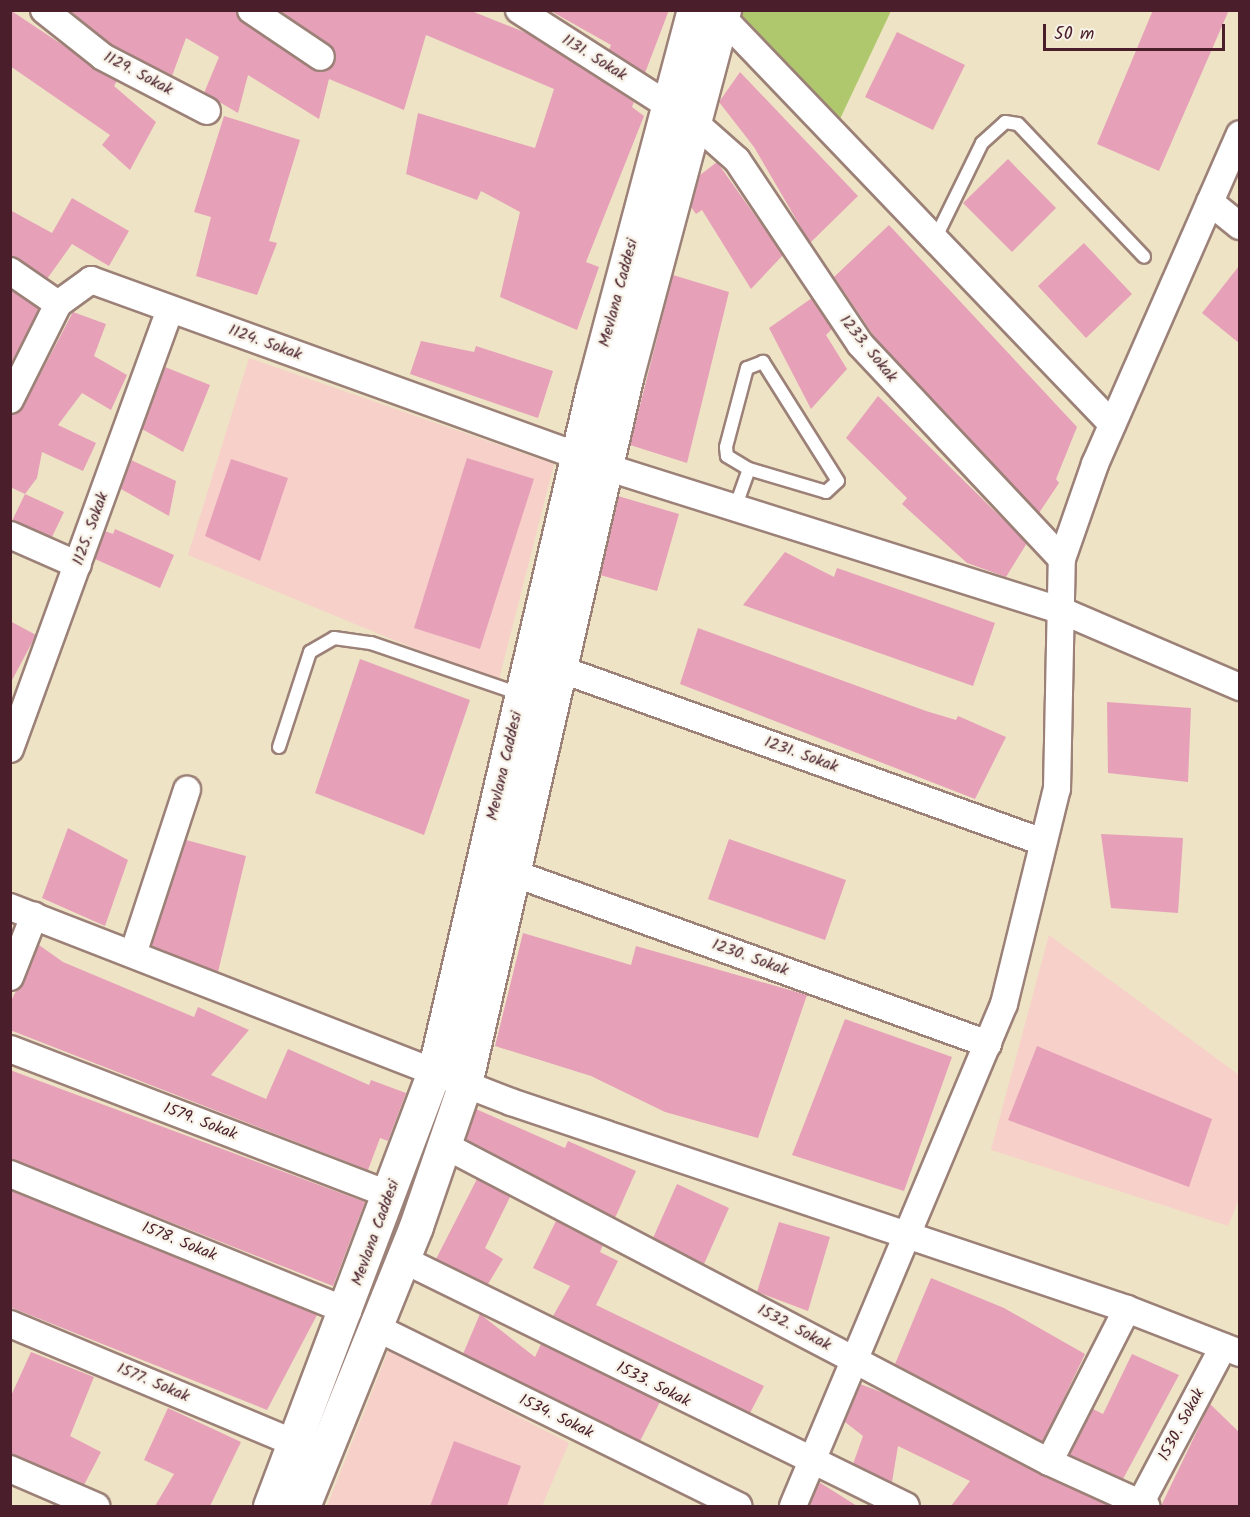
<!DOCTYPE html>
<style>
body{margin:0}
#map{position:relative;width:1250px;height:1517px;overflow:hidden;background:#eee3c5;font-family:Kalam,sans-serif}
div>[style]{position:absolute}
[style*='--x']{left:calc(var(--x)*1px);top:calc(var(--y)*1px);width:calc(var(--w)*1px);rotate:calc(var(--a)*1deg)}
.built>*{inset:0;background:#f7d0ca}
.green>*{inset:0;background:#afc86d}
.building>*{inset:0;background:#e6a1b9}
.roads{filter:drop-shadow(2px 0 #9c8178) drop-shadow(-2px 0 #9c8178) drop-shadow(0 2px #9c8178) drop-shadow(0 -2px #9c8178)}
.lane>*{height:12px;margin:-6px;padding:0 6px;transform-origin:6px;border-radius:6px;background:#fff}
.street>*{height:26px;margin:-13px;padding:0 13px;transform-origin:13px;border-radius:13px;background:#fff}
.secondary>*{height:33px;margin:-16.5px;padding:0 16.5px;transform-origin:16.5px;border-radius:16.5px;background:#fff}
span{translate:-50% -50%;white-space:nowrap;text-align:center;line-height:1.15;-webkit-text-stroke:5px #f7f3e8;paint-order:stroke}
.street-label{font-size:16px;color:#4a1f2b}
.frame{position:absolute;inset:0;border:12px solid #4a1f2b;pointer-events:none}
.scale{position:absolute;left:1043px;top:24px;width:182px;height:27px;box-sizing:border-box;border:3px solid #4a1f2b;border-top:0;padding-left:8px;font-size:18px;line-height:21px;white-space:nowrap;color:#4a1f2b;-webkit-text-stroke:4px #f7f3e8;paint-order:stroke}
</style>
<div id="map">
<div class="built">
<i style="clip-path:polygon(249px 358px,554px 464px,498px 683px,188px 555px)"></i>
<i style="clip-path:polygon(1049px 935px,1239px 1075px,1239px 1199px,1228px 1226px,991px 1150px)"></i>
<i style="clip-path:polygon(389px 1349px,569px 1443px,542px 1506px,327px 1506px)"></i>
</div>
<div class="green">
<i style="clip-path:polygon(739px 11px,891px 11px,840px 119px,737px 19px)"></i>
</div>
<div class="building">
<i style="clip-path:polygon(10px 10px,117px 81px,114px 86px,156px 122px,130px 170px,102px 145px,110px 135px,10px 66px)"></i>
<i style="clip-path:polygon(69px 10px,236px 10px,243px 22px,321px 72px,334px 65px,334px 50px,279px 10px,469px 10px,529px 34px,634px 102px,632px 107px,644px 116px,586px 262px,599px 267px,577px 330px,500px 297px,520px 212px,481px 191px,477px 200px,406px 174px,418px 113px,535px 148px,554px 89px,426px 35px,404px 110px,329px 79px,319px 119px,248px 75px,238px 113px,204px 93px,219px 57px,186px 38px,172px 76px,111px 44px)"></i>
<i style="clip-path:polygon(549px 10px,669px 10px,645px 73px,609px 50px,611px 45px)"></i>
<i style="clip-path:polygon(1153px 10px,1229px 10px,1159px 171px,1097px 144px)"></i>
<i style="clip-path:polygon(897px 32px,965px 65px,933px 130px,865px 97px)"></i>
<i style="clip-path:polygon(740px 72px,858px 196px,810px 243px,754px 147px,719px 102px)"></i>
<i style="clip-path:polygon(224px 116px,300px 140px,269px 241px,277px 243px,257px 295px,196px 276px,211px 217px,194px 212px)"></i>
<i style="clip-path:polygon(1008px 159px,1056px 208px,1012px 252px,963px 203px)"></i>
<i style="clip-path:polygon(717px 162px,783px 255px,751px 289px,702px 210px,696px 214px,691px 207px,700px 175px)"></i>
<i style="clip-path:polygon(72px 198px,129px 231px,109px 266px,72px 244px,47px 279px,10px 256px,10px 210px,52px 233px)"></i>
<i style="clip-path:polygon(889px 225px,1077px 427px,1056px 479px,1059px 483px,1039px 513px,876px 339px,834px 277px)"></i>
<i style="clip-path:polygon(1084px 243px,1132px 294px,1086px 338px,1038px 286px)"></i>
<i style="clip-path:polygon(1239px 266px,1239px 343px,1202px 313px)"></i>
<i style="clip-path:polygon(673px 275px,729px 292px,687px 463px,630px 445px)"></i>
<i style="clip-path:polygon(10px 290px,39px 309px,10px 365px)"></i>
<i style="clip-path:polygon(812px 298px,832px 329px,826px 335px,847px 369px,811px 409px,769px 328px)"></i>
<i style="clip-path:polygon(73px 312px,106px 324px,94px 356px,127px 375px,111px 410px,82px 393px,58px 425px,96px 443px,83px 471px,42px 452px,37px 478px,25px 494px,64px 512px,52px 537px,12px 521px,25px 494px,10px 487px,10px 415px,23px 407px)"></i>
<i style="clip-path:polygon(421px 341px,474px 352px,476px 346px,553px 371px,538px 418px,410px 374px)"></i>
<i style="clip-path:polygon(165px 367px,210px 385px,183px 452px,142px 429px)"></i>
<i style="clip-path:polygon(878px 396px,1027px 543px,1006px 577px,967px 563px,902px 504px,907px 498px,846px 438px)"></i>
<i style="clip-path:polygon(467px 458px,534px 479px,480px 649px,414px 628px)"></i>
<i style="clip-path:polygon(231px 459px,288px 478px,260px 561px,205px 536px)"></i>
<i style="clip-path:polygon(131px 460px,176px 481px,169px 516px,121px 489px)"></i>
<i style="clip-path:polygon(618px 496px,679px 514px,657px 591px,600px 575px)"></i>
<i style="clip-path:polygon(115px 529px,174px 555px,160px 588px,95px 559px,105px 531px,113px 534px)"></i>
<i style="clip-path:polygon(785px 552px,834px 577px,837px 568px,995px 623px,973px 686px,743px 605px)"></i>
<i style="clip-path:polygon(10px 621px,36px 635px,10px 684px)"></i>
<i style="clip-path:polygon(698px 628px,926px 711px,956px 720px,958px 716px,1006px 737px,975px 799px,680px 684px)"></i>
<i style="clip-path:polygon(360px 659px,470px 700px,424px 835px,315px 793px)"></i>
<i style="clip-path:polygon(1107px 702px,1191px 708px,1188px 782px,1108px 773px)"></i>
<i style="clip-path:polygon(68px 828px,128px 860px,105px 926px,42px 898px)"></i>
<i style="clip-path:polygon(1101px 834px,1183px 838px,1178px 913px,1111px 908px)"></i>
<i style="clip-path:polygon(729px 839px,846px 880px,825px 940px,708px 899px)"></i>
<i style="clip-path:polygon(186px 840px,246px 856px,218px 972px,151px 946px)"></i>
<i style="clip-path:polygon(523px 933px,631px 965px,636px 946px,807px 995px,758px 1138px,665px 1112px,591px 1076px,495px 1046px)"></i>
<i style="clip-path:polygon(39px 945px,63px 962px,194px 1017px,198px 1007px,249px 1030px,211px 1075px,266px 1099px,288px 1049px,369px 1085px,371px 1080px,406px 1093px,388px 1141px,380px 1138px,368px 1170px,10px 1030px,10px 1003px)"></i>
<i style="clip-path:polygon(845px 1019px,952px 1057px,904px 1191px,792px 1155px)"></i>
<i style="clip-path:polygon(1037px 1046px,1212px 1119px,1189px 1187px,1008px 1120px)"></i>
<i style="clip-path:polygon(10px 1070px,365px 1202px,333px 1286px,10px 1159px)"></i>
<i style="clip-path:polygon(476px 1109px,565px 1148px,568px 1141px,636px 1171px,615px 1218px,466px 1139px)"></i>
<i style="clip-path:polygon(477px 1179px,510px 1197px,485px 1248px,503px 1259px,488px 1284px,436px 1259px)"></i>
<i style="clip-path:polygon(677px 1184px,729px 1208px,704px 1264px,653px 1238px)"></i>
<i style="clip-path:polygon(10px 1190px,317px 1315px,267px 1410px,10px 1307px)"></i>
<i style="clip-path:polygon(556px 1221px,603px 1245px,600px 1252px,618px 1261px,596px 1305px,764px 1386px,750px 1413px,553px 1316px,570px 1286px,533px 1268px)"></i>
<i style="clip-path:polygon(779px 1222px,830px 1237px,808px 1311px,757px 1292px)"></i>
<i style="clip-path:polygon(931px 1278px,1004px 1308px,1085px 1354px,1043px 1442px,895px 1364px)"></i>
<i style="clip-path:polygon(480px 1314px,535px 1357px,541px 1344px,660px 1402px,640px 1441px,463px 1354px)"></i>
<i style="clip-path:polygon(31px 1352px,94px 1377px,70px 1436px,101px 1452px,84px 1485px,10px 1454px,10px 1398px)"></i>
<i style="clip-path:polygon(1132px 1354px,1179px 1375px,1123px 1479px,1070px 1455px,1093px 1409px,1103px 1414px)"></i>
<i style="clip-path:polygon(860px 1384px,889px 1395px,1110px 1506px,951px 1506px,970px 1481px,898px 1446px,892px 1482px,853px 1464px,863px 1436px,845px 1422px)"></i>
<i style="clip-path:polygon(1210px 1404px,1239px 1432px,1239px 1506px,1161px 1506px)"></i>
<i style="clip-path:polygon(168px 1408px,241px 1442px,210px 1506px,155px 1506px,174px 1474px,144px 1460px)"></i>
<i style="clip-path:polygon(454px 1441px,521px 1466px,507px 1506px,430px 1506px)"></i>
<i style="clip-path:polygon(819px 1482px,857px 1506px,809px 1506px)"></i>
</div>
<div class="roads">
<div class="lane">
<i style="--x:935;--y:239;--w:107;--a:-63.9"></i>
<i style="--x:982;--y:143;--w:31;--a:-42"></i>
<i style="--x:1005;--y:122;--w:13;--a:9"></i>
<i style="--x:1018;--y:124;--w:183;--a:46.5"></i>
<i style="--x:735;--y:508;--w:41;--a:-70.3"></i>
<i style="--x:749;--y:469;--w:80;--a:16.6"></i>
<i style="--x:826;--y:492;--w:16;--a:-43"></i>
<i style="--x:838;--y:481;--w:141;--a:-122.2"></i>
<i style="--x:763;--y:362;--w:17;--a:159"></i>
<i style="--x:747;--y:368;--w:82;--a:104.9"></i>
<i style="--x:726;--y:447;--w:9;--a:84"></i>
<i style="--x:727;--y:456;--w:26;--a:31"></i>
<i style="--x:279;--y:747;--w:100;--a:-71.9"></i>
<i style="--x:310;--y:652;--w:28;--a:-30"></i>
<i style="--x:334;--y:638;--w:37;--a:8"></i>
<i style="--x:371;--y:643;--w:157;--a:18.9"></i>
</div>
<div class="street">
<i style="--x:44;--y:10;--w:75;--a:38.5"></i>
<i style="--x:103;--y:57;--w:117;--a:27.4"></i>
<i style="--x:251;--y:10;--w:84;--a:33.9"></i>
<i style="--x:519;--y:10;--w:178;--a:32.6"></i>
<i style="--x:722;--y:17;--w:564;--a:46.22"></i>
<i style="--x:694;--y:122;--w:57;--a:41.5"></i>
<i style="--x:737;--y:160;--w:221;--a:56.2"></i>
<i style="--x:860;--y:344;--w:295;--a:46.8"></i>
<i style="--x:1210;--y:202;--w:38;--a:39"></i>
<i style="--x:10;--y:271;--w:58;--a:34.5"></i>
<i style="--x:10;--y:400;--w:107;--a:-63.4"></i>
<i style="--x:58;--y:304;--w:41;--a:-36"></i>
<i style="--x:91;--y:280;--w:518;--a:19.87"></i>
<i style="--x:606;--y:467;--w:476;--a:17.5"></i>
<i style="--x:1060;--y:610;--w:196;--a:23.2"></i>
<i style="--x:10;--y:535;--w:74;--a:23.8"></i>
<i style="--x:560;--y:669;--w:513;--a:19.71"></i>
<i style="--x:10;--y:749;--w:468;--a:-70"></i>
<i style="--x:513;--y:873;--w:505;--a:19.8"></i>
<i style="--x:10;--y:907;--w:538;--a:21.27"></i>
<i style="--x:511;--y:1102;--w:650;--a:18.57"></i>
<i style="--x:1127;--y:1309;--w:121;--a:21.3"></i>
<i style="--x:133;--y:954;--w:173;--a:-71.8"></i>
<i style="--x:10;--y:977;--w:66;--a:-68.5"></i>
<i style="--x:10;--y:1049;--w:407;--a:21"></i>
<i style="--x:444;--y:1145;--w:683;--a:27.65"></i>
<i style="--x:1049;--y:1462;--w:107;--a:24.4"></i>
<i style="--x:10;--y:1174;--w:365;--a:22.1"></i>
<i style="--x:402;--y:1259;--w:561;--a:26.11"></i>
<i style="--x:10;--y:1324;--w:309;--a:22.7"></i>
<i style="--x:375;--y:1327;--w:405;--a:26.2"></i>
<i style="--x:1049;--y:1462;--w:172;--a:-63"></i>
<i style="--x:10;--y:1469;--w:94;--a:23.3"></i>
<i style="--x:1140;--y:1504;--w:178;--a:-62.1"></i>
<i style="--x:793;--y:1506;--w:545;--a:-67.2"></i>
<i style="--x:1004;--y:1004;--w:221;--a:-76.2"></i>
<i style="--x:1057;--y:789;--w:230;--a:-88.8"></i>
<i style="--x:1062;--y:559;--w:101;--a:-70.8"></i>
<i style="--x:1095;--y:464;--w:360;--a:-66.3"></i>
</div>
<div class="secondary">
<i style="--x:270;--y:1506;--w:464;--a:-69.3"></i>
<i style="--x:434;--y:1072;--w:701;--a:-76.9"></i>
<i style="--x:593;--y:389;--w:392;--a:-75.1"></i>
<i style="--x:303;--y:1506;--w:302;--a:-68"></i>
<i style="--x:416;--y:1226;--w:150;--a:-71"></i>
<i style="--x:465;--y:1084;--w:728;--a:-77.15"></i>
<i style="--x:627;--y:374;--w:377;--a:-75.1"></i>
</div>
</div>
<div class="street-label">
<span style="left:594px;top:58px;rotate:32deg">1131. Sokak</span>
<span style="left:138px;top:74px;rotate:28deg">1129. Sokak</span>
<span style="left:619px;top:293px;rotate:-75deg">Mevlana Caddesi</span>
<span style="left:265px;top:343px;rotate:20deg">1124. Sokak</span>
<span style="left:868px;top:349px;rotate:51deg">1233. Sokak</span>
<span style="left:91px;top:529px;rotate:-70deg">1125. Sokak</span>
<span style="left:801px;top:755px;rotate:20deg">1231. Sokak</span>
<span style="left:505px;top:766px;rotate:-77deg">Mevlana Caddesi</span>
<span style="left:750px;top:958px;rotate:20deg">1230. Sokak</span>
<span style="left:200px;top:1122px;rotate:21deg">1579. Sokak</span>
<span style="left:376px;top:1233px;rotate:-70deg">Mevlana Caddesi</span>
<span style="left:179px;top:1242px;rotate:22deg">1578. Sokak</span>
<span style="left:794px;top:1328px;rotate:28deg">1532. Sokak</span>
<span style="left:153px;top:1383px;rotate:23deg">1577. Sokak</span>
<span style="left:653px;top:1385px;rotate:27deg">1533. Sokak</span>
<span style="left:556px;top:1417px;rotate:26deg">1534. Sokak</span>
<span style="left:1182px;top:1425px;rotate:-62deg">1530. Sokak</span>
</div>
<div class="frame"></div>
<div class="scale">50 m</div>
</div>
